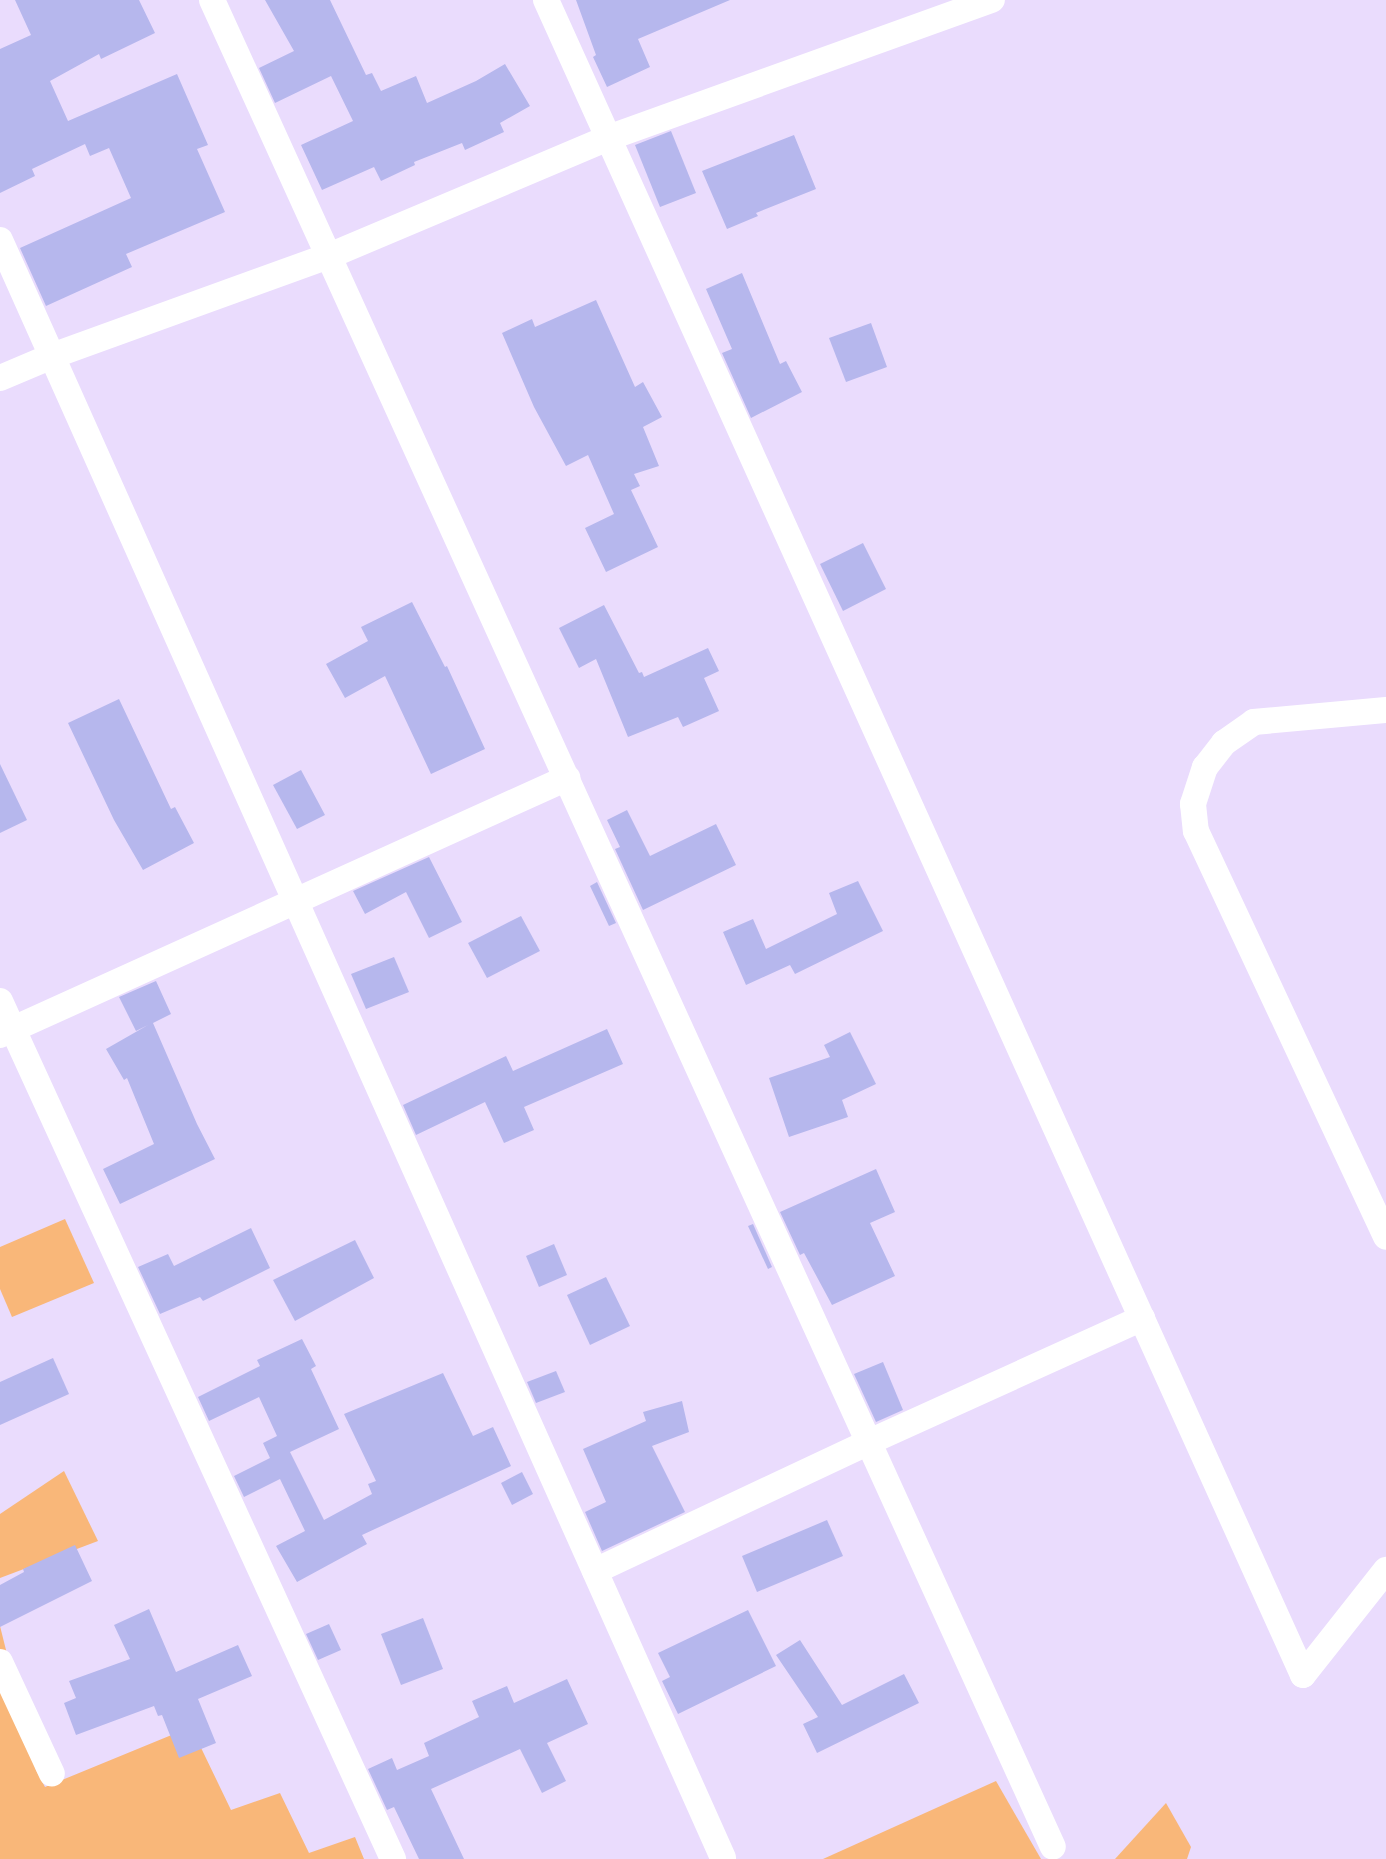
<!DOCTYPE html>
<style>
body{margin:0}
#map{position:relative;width:1386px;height:1859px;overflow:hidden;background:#eadcfd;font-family:"Fira Sans",sans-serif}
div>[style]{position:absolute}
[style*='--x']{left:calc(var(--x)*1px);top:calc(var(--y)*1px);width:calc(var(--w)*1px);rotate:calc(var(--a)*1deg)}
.green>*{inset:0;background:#f9b779}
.building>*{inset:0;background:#b6b7ed}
.street>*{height:26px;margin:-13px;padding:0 13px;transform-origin:13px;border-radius:13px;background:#fff}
span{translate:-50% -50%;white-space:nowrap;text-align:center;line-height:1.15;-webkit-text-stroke:4.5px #eadcfd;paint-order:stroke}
</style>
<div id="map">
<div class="green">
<i style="clip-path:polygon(65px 1219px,94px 1283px,12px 1317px,0 1289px,0 1247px)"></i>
<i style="clip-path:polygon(64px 1471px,98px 1541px,0 1578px,0 1514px)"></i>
<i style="clip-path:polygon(0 1626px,36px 1770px,45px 1787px,191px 1727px,231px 1810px,280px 1793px,309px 1853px,355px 1837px,364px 1859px,0 1859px)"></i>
<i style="clip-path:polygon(996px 1781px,1041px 1859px,823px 1859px)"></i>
<i style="clip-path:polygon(1166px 1803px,1191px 1847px,1187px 1859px,1115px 1859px)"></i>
</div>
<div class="building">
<i style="clip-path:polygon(15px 0,139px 0,155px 33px,101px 59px,99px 54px,50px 81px,68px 121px,177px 74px,208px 145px,197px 149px,225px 212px,126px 254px,132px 267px,46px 306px,20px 248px,131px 198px,109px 148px,90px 156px,85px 144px,32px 169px,35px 176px,0 193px,0 49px,31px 35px)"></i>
<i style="clip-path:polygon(265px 0,330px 0,366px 75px,372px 73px,381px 91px,416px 76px,427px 103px,476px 81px,505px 64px,530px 106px,500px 123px,504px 132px,465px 150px,462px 143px,414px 162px,415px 165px,381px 181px,374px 167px,322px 190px,301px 145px,353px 121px,331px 76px,275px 103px,259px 68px,294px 51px)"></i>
<i style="clip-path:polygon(576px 0,730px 0,638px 39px,650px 67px,607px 87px,593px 57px,596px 55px)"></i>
<i style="clip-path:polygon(671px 131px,696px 193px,660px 207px,635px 145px)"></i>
<i style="clip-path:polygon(794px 135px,816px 189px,756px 213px,758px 216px,727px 229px,702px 171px)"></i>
<i style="clip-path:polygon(742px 273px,780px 364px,786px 361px,802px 392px,751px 418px,722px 353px,732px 349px,706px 289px)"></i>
<i style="clip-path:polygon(596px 300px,635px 387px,643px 382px,662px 417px,643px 427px,659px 466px,634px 474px,640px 486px,631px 490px,658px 547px,606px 572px,585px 528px,614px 514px,588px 455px,566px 466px,534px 407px,502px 333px,532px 319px,535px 327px)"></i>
<i style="clip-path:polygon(871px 323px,887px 367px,846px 382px,829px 338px)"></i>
<i style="clip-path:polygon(863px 543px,886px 589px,843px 611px,820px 564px)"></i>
<i style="clip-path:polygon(412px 602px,445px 667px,447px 666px,485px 749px,431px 774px,385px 676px,345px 698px,326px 664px,368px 641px,361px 627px)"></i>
<i style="clip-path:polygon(604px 605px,639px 673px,642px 672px,644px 677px,708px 648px,719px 671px,704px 678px,719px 711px,683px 727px,678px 717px,628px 737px,596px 659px,579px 668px,559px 628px)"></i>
<i style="clip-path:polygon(119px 699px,171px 809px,175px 807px,194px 843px,143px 870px,114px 820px,68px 723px)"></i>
<i style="clip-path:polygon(0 764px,27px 820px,0 833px)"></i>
<i style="clip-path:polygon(301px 770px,325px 815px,297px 829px,273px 785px)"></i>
<i style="clip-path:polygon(627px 810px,650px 856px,716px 824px,736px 865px,643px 910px,615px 849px,620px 847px,607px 820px)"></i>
<i style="clip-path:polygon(429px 857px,462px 922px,429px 938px,406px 892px,365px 914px,353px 891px)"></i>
<i style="clip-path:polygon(858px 881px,883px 931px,795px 974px,790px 965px,746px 985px,723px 932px,753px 919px,766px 949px,837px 914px,829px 893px)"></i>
<i style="clip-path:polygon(597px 882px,616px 923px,609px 926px,590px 886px)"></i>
<i style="clip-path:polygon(521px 916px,540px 951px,487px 978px,468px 943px)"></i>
<i style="clip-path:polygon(394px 957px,409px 992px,366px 1009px,351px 974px)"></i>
<i style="clip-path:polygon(156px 981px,171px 1014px,153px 1023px,197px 1124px,215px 1159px,120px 1204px,103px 1169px,154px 1144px,127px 1078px,124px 1080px,106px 1049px,148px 1025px,136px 1031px,119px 997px)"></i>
<i style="clip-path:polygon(607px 1029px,623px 1064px,524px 1107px,534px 1130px,504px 1143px,485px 1102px,416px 1135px,403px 1105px,506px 1056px,513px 1071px)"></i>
<i style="clip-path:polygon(850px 1032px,876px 1084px,842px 1100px,848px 1117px,789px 1137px,769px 1078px,830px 1057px,824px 1045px)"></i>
<i style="clip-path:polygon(876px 1169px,895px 1212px,870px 1223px,895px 1276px,832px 1305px,804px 1253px,800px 1255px,780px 1212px)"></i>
<i style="clip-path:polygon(753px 1224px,772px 1267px,768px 1269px,748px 1226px)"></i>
<i style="clip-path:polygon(251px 1228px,270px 1268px,203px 1301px,200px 1297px,160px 1314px,138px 1267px,168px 1254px,174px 1266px)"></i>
<i style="clip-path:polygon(355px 1240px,374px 1278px,295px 1321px,273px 1280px)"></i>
<i style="clip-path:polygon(554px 1244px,567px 1275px,539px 1287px,526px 1256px)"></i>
<i style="clip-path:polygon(606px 1277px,630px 1326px,590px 1345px,567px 1295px)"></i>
<i style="clip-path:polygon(302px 1339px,316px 1366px,311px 1369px,339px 1429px,290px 1452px,324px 1520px,372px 1494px,368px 1484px,376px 1481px,344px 1414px,443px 1373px,473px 1436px,493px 1427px,511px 1466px,362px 1535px,367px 1544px,297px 1582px,276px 1546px,305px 1531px,280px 1479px,244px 1497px,234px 1476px,270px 1458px,263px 1443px,277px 1436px,259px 1397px,209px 1421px,198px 1397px,260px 1366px,257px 1360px)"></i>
<i style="clip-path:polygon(53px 1358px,69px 1394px,0 1425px,0 1382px)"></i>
<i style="clip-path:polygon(883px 1362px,903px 1410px,876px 1422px,854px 1374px)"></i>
<i style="clip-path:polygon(556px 1371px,565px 1392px,536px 1403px,527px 1382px)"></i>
<i style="clip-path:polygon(682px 1401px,689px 1432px,652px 1446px,685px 1512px,602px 1551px,585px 1512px,606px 1502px,583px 1449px,646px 1421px,643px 1412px)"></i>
<i style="clip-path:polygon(522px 1472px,533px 1494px,512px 1505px,501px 1483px)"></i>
<i style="clip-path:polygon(827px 1520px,843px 1556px,757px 1592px,742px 1556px)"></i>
<i style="clip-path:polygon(75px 1545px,92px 1581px,0 1627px,0 1585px,24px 1572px,23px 1569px)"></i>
<i style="clip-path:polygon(149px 1609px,176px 1672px,238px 1645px,252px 1676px,198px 1699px,216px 1743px,179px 1758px,162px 1715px,158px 1716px,154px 1706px,76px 1735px,64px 1703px,76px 1698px,69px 1681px,130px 1659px,114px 1625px)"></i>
<i style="clip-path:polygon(748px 1610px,776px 1666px,678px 1714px,662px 1681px,670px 1677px,658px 1653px)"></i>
<i style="clip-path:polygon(423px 1618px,443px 1669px,401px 1685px,381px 1634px)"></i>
<i style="clip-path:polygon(329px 1624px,341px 1650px,318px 1660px,306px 1634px)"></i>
<i style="clip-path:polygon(800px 1640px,842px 1705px,904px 1674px,919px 1703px,817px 1753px,803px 1724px,818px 1717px,776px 1655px)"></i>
<i style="clip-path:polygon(567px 1679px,588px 1724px,547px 1743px,566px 1781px,542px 1793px,520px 1749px,431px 1789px,464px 1859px,419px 1859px,394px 1807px,387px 1810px,368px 1769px,392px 1758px,397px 1770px,429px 1756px,424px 1743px,479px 1717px,472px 1701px,507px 1686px,514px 1703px)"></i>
</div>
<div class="street">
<i style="--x:212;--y:0;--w:2029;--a:65.52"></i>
<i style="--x:546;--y:0;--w:1838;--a:65.68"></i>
<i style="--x:1303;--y:1675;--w:134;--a:-51.7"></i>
<i style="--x:0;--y:240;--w:1772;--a:65.92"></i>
<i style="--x:0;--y:378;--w:56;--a:-22.9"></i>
<i style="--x:52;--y:356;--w:294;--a:-19.9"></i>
<i style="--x:329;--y:256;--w:303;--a:-22.9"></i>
<i style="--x:608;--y:138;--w:408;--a:-19.8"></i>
<i style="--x:1386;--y:710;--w:133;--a:174.8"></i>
<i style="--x:1254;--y:722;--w:37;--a:145"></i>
<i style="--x:1224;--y:743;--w:31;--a:128"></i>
<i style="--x:1205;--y:767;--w:39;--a:108"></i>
<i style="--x:1193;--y:804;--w:27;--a:84"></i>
<i style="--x:1196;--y:831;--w:448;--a:64.9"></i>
<i style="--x:0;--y:1001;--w:944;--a:65.39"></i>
<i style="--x:0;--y:1035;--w:623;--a:-24.38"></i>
<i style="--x:595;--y:1571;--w:303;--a:-25.2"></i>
<i style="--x:869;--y:1442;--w:300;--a:-24.4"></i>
<i style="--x:0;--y:1662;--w:123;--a:65.1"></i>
</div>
</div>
